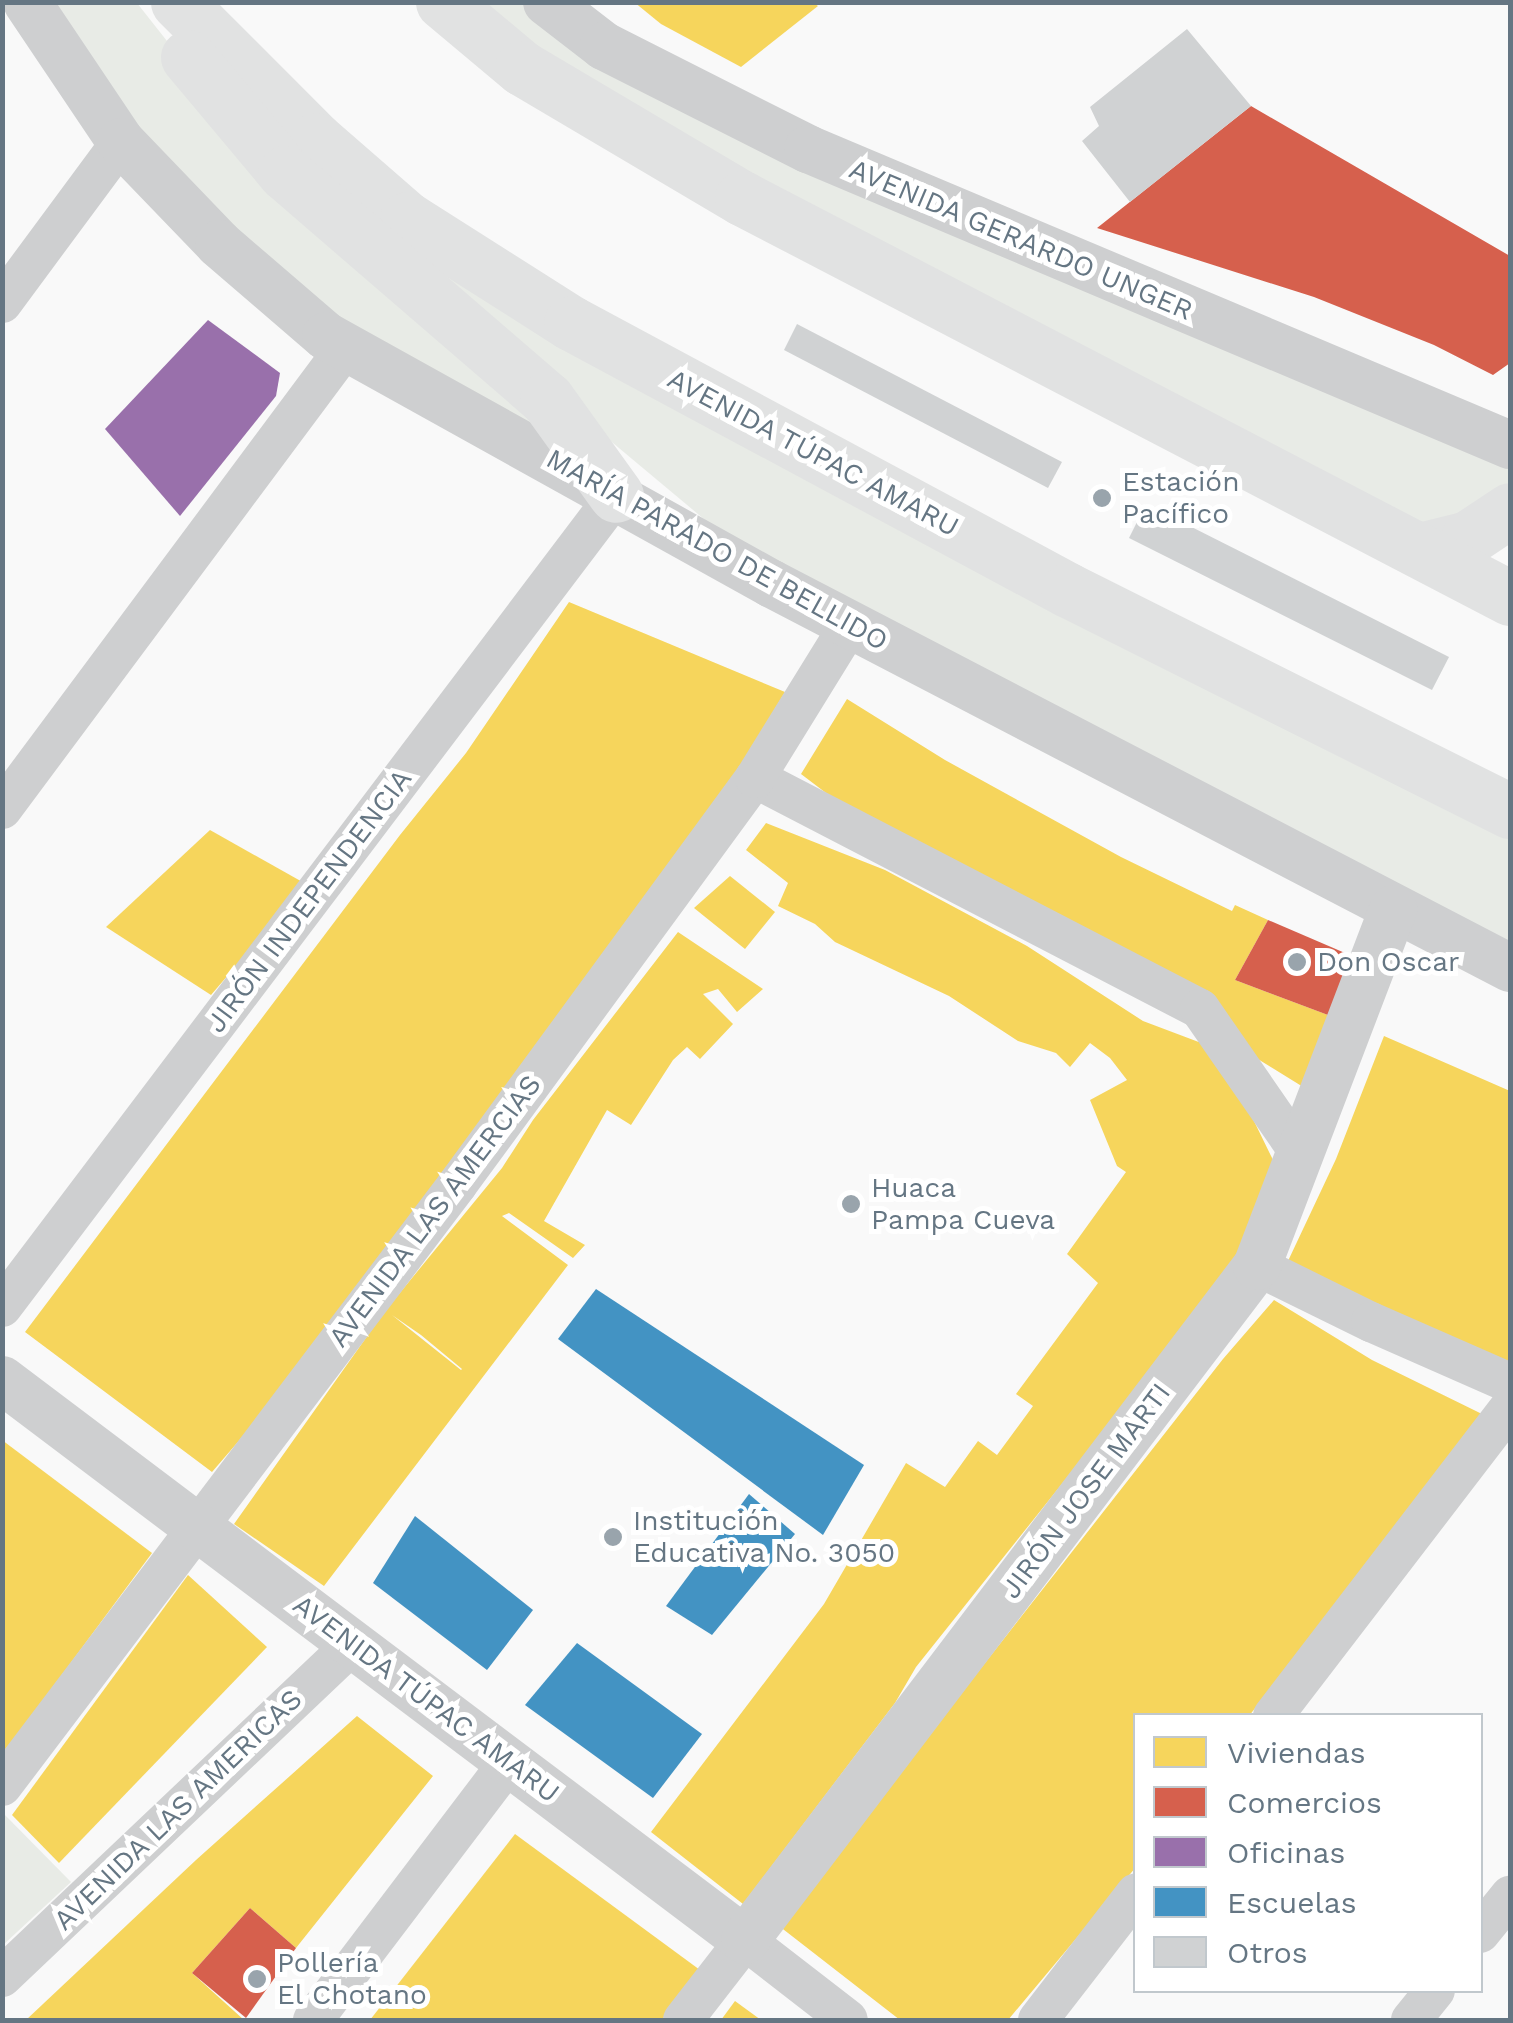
<!DOCTYPE html>
<meta charset="utf-8">
<style>
body{margin:0}
#map{position:relative;width:1513px;height:2023px;overflow:hidden;background:#f9f9f9;font-family:"Work Sans",sans-serif}
div>[style]{position:absolute}
[style*='--x']{left:calc(var(--x)*1px);top:calc(var(--y)*1px);width:calc(var(--w)*1px);rotate:calc(var(--a)*1deg)}
.green>*{inset:0;background:#e8ebe6}
.homes>*{inset:0;background:#f6d55c}
.shops>*{inset:0;background:#d6604d}
.offices>*{inset:0;background:#9970ab}
.schools>*{inset:0;background:#4393c3}
.building>*{inset:0;background:#d0d2d3}
.minor>*{height:40px;margin:-20px;padding:0 20px;transform-origin:20px;border-radius:20px;background:#cecfd0}
.tertiary>*{height:48px;margin:-24px;padding:0 24px;transform-origin:24px;border-radius:24px;background:#cecfd0}
.secondary>*{height:55px;margin:-27.5px;padding:0 27.5px;transform-origin:27.5px;border-radius:27.5px;background:#e1e2e2}
.primary>*{height:55px;margin:-27.5px;padding:0 27.5px;transform-origin:27.5px;border-radius:27.5px;background:#e1e2e2}
.dots>*{width:28px;height:28px;translate:-50% -50%;box-sizing:border-box;border:5px solid #fff;border-radius:50%}
span{translate:-50% -50%;white-space:nowrap;text-align:center;line-height:1.15;-webkit-text-stroke:10px #fff;paint-order:stroke}
.street-label{font-size:28px;color:#657683}
.poi-label{font-size:28px;color:#657683}
.left{translate:0 -50%;text-align:left}
.frame{position:absolute;inset:0;border:5px solid #657683;pointer-events:none}
.legend{position:absolute;left:1133px;top:1713px;width:350px;height:280px;box-sizing:border-box;background:#fff;border:2px solid #c1c8cd;margin:0;padding:12px 18px;list-style:none;font-size:30px;color:#657683}
.legend li{display:flex;align-items:center;gap:20px;height:50px}
.legend b{width:50px;border:2px solid #c1c8cd}
</style>
<div id="map">
<div class="green">
<i style="clip-path:polygon(35px 3px,137px 3px,193px 74px,684px 527px,349px 340px,225px 237px)"></i>
<i style="clip-path:polygon(454px 3px,538px 3px,1510px 452px,1510px 500px,1450px 537px,794px 219px)"></i>
<i style="clip-path:polygon(401px 223px,1510px 819px,1510px 957px,772px 576px,411px 274px)"></i>
<i style="clip-path:polygon(3px 1813px,71px 1882px,3px 1945px)"></i>
</div>
<div class="homes">
<i style="clip-path:polygon(634px 2px,812px 2px,818px 6px,741px 67px,661px 24px)"></i>
<i style="clip-path:polygon(569px 602px,785px 692px,717px 806px,299px 1371px,212px 1472px,25px 1332px,400px 835px,466px 753px)"></i>
<i style="clip-path:polygon(847px 699px,945px 760px,1121px 857px,1232px 911px,1235px 905px,1268px 920px,1235px 980px,1336px 1018px,1308px 1090px,826px 793px,801px 774px)"></i>
<i style="clip-path:polygon(766px 823px,885px 870px,1027px 946px,1143px 1021px,1204px 1044px,1253px 1119px,1273px 1160px,1266px 1217px,1132px 1396px,916px 1667px,895px 1703px,743px 1904px,651px 1832px,824px 1604px,906px 1463px,945px 1487px,978px 1441px,997px 1455px,1033px 1406px,1016px 1394px,1098px 1283px,1067px 1254px,1126px 1172px,1117px 1166px,1090px 1100px,1127px 1080px,1110px 1058px,1090px 1043px,1070px 1067px,1056px 1053px,1018px 1041px,949px 996px,835px 942px,815px 924px,778px 906px,788px 883px,746px 850px)"></i>
<i style="clip-path:polygon(210px 830px,306px 884px,211px 995px,106px 927px)"></i>
<i style="clip-path:polygon(730px 876px,775px 912px,745px 949px,694px 908px)"></i>
<i style="clip-path:polygon(evenodd,678px 932px,763px 989px,737px 1012px,718px 989px,703px 994px,733px 1024px,700px 1059px,687px 1047px,673px 1060px,631px 1125px,607px 1110px,544px 1221px,585px 1245px,573px 1258px,509px 1213px,502px 1216px,568px 1265px,324px 1586px,234px 1524px,385px 1311px,502px 1168px,533px 1120px,678px 932px,392px 1315px,421px 1335px,462px 1369px,461px 1370px,392px 1315px)"></i>
<i style="clip-path:polygon(1384px 1036px,1510px 1091px,1510px 1368px,1288px 1261px,1336px 1159px)"></i>
<i style="clip-path:polygon(1274px 1300px,1372px 1360px,1482px 1414px,1249px 1716px,1136px 1716px,1136px 1867px,1008px 2020px,900px 2020px,779px 1926px,1223px 1359px)"></i>
<i style="clip-path:polygon(2px 1440px,152px 1553px,2px 1756px)"></i>
<i style="clip-path:polygon(188px 1575px,267px 1647px,59px 1863px,12px 1815px)"></i>
<i style="clip-path:polygon(357px 1716px,433px 1776px,296px 1948px,250px 1908px,192px 1973px,244px 2020px,26px 2020px,196px 1860px)"></i>
<i style="clip-path:polygon(515px 1834px,700px 1970px,662px 2020px,370px 2020px)"></i>
<i style="clip-path:polygon(735px 2001px,761px 2020px,721px 2020px)"></i>
</div>
<div class="shops">
<i style="clip-path:polygon(1251px 106px,1510px 256px,1510px 363px,1493px 375px,1434px 345px,1314px 297px,1097px 228px)"></i>
<i style="clip-path:polygon(1268px 920px,1345px 953px,1354px 970px,1336px 1018px,1235px 980px)"></i>
<i style="clip-path:polygon(250px 1908px,296px 1948px,246px 2018px,192px 1973px)"></i>
</div>
<div class="offices">
<i style="clip-path:polygon(208px 320px,280px 373px,276px 396px,180px 516px,105px 429px)"></i>
</div>
<div class="schools">
<i style="clip-path:polygon(596px 1289px,864px 1465px,823px 1535px,558px 1339px)"></i>
<i style="clip-path:polygon(749px 1494px,795px 1534px,712px 1635px,666px 1606px)"></i>
<i style="clip-path:polygon(415px 1516px,533px 1610px,487px 1670px,373px 1583px)"></i>
<i style="clip-path:polygon(577px 1643px,702px 1734px,653px 1798px,525px 1705px)"></i>
</div>
<div class="building">
<i style="clip-path:polygon(1187px 29px,1251px 106px,1130px 202px,1082px 141px,1099px 126px,1090px 107px)"></i>
<i style="clip-path:polygon(797px 324px,1062px 462px,1048px 488px,784px 350px)"></i>
<i style="clip-path:polygon(1146px 504px,1449px 657px,1432px 690px,1129px 538px)"></i>
</div>
<div class="minor">
<i style="--x:2;--y:303;--w:200;--a:-53.5"></i>
<i style="--x:755;--y:778;--w:501;--a:27.43"></i>
<i style="--x:1200;--y:1009;--w:174;--a:55.3"></i>
<i style="--x:2;--y:809;--w:576;--a:-53.33"></i>
<i style="--x:1257;--y:1266;--w:127;--a:26.2"></i>
<i style="--x:1371;--y:1322;--w:152;--a:23.7"></i>
<i style="--x:2;--y:1307;--w:1018;--a:-52.9"></i>
<i style="--x:1273;--y:1716;--w:389;--a:-52.5"></i>
<i style="--x:2;--y:1786;--w:754;--a:-52.87"></i>
<i style="--x:457;--y:1185;--w:504;--a:-53.79"></i>
<i style="--x:755;--y:778;--w:181;--a:-58.3"></i>
<i style="--x:1480;--y:1933;--w:48;--a:-51"></i>
<i style="--x:2;--y:1977;--w:485;--a:-43.5"></i>
<i style="--x:313;--y:2020;--w:324;--a:-52.8"></i>
<i style="--x:683;--y:2020;--w:101;--a:-52.2"></i>
<i style="--x:745;--y:1940;--w:130;--a:37.8"></i>
<i style="--x:1038;--y:2020;--w:160;--a:-52.3"></i>
<i style="--x:1411;--y:2020;--w:38;--a:-51"></i>
</div>
<div class="tertiary">
<i style="--x:27;--y:2;--w:169;--a:56.1"></i>
<i style="--x:121;--y:142;--w:141;--a:46.1"></i>
<i style="--x:219;--y:244;--w:141;--a:40.7"></i>
<i style="--x:326;--y:336;--w:510;--a:29.08"></i>
<i style="--x:772;--y:584;--w:832;--a:27.49"></i>
<i style="--x:547;--y:2;--w:72;--a:37.7"></i>
<i style="--x:604;--y:46;--w:229;--a:26.8"></i>
<i style="--x:808;--y:149;--w:762;--a:22.86"></i>
<i style="--x:2;--y:1380;--w:930;--a:37.01"></i>
<i style="--x:745;--y:1940;--w:846;--a:-52.78"></i>
<i style="--x:1257;--y:1266;--w:382;--a:-69.1"></i>
</div>
<div class="secondary">
<i style="--x:1420;--y:550;--w:49;--a:-14"></i>
<i style="--x:1468;--y:538;--w:50;--a:-33.7"></i>
</div>
<div class="primary">
<i style="--x:178;--y:2;--w:195;--a:45"></i>
<i style="--x:316;--y:140;--w:121;--a:41"></i>
<i style="--x:407;--y:219;--w:194;--a:32.4"></i>
<i style="--x:571;--y:323;--w:564;--a:28.25"></i>
<i style="--x:1068;--y:590;--w:494;--a:26.6"></i>
<i style="--x:443;--y:2;--w:103;--a:39.9"></i>
<i style="--x:522;--y:68;--w:256;--a:30.6"></i>
<i style="--x:742;--y:198;--w:866;--a:27.51"></i>
<i style="--x:188;--y:57;--w:151;--a:50.1"></i>
<i style="--x:285;--y:173;--w:346;--a:40.8"></i>
<i style="--x:547;--y:399;--w:118;--a:54.3"></i>
</div>
<div class="dots">
<i style="left:1102px;top:498px;background:#99a4ac"></i>
<i style="left:1297px;top:962px;background:#99a4ac"></i>
<i style="left:851px;top:1204px;background:#99a4ac"></i>
<i style="left:613px;top:1537px;background:#99a4ac"></i>
<i style="left:257px;top:1979px;background:#99a4ac"></i>
</div>
<div class="street-label">
<span style="left:1021px;top:240px;rotate:23deg">AVENIDA GERARDO UNGER</span>
<span style="left:813px;top:453px;rotate:28deg">AVENIDA TÚPAC AMARU</span>
<span style="left:717px;top:550px;rotate:29deg">MARÍA PARADO DE BELLIDO</span>
<span style="left:309px;top:901px;rotate:-53deg">JIRÓN INDEPENDENCIA</span>
<span style="left:435px;top:1211px;rotate:-53deg">AVENIDA LAS AMERCIAS</span>
<span style="left:1086px;top:1491px;rotate:-53deg">JIRÓN JOSE MARTI</span>
<span style="left:426px;top:1699px;rotate:37deg">AVENIDA TÚPAC AMARU</span>
<span style="left:178px;top:1810px;rotate:-44deg">AVENIDA LAS AMERICAS</span>
</div>
<div class="poi-label">
<span class="left" style="left:1122px;top:498px">Estación<br>Pacífico</span>
<span class="left" style="left:1317px;top:962px">Don Oscar</span>
<span class="left" style="left:871px;top:1204px">Huaca<br>Pampa Cueva</span>
<span class="left" style="left:633px;top:1537px">Institución<br>Educativa No. 3050</span>
<span class="left" style="left:277px;top:1979px">Pollería<br>El Chotano</span>
</div>
<div class="frame"></div>
<ul class="legend">
<li><b style="height:28px;background:#f6d55c"></b>Viviendas</li>
<li><b style="height:28px;background:#d6604d"></b>Comercios</li>
<li><b style="height:28px;background:#9970ab"></b>Oficinas</li>
<li><b style="height:28px;background:#4393c3"></b>Escuelas</li>
<li><b style="height:28px;background:#d0d2d3"></b>Otros</li>
</ul>
</div>
